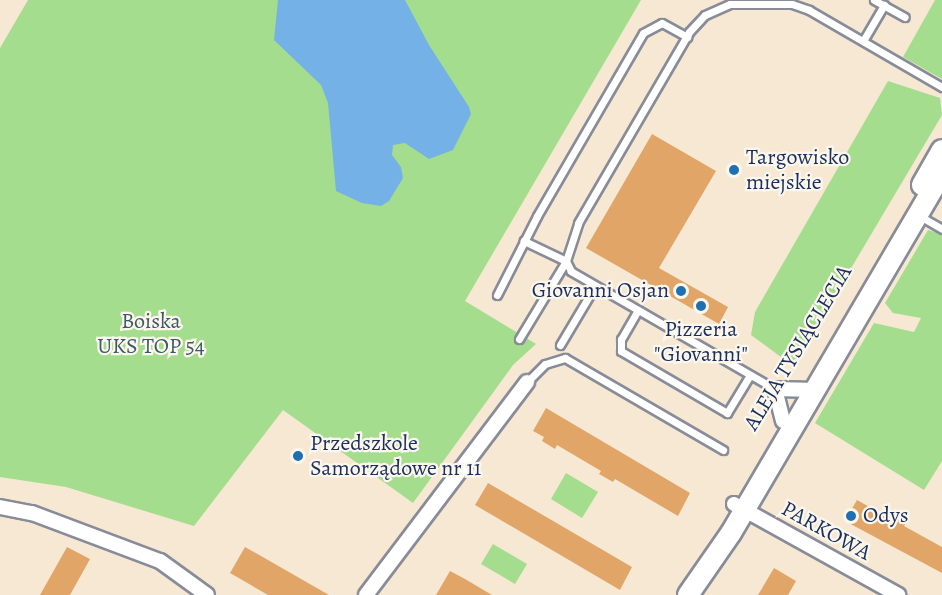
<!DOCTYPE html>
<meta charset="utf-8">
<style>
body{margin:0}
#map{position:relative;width:942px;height:595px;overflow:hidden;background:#f6e8d3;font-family:Alegreya,serif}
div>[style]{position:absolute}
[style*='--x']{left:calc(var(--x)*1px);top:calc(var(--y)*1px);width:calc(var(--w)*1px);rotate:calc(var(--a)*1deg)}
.green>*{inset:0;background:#a5dd8e}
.water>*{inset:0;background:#73b1e6}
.building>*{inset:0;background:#e1a667}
.roads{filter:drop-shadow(2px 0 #888c98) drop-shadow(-2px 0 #888c98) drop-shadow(0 2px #888c98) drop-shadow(0 -2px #888c98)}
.lane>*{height:7px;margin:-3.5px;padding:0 3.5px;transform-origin:3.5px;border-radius:3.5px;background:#fff}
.street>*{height:14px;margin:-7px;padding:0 7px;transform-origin:7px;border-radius:7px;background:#fff}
.secondary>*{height:20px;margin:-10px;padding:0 10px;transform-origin:10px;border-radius:10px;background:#fff}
.dots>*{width:16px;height:16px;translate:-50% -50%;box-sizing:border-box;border:3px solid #fbf7ec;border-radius:50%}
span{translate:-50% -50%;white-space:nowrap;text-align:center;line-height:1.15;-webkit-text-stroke:4.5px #fbf7ec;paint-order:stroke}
.poi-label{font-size:22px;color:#1b2f5e}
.left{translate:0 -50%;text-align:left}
.right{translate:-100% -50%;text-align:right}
.park-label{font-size:22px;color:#3e5a6a}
.street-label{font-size:22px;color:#1b2f5e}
</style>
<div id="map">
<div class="green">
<i style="clip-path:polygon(28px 0,641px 0,465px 301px,536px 344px,513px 365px,413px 503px,283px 410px,194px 526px,66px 487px,0 477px,0 48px)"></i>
<i style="clip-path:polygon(935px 0,942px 0,942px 79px,903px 57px)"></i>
<i style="clip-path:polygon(888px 81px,940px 98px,942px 115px,793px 366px,751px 335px,755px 312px)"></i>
<i style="clip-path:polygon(928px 230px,942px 234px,942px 461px,924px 490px,815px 423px,874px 323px,914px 332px,921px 318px,893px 313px,885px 303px)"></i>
<i style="clip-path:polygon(566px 473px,598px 492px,582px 518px,551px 499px)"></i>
<i style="clip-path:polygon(493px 544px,527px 564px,515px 584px,481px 564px)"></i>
</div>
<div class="water">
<i style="clip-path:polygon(278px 0,405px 0,429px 45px,469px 107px,471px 114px,453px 150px,429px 159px,405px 143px,393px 145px,392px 155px,401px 167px,403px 178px,389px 201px,381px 206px,362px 203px,336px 191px,328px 103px,321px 85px,274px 40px)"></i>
</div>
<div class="building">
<i style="clip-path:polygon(652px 134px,716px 171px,659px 268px,728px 307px,719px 324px,586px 248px)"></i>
<i style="clip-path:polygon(546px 408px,690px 493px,678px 516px,615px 479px,613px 482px,599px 474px,601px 471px,557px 445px,555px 449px,542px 441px,544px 437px,533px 431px)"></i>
<i style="clip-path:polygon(488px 483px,632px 567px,620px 590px,475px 505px)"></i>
<i style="clip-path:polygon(857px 500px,882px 514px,883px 511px,890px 515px,893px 510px,909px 518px,904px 526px,942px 547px,942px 573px,845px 521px)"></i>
<i style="clip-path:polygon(67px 547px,90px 559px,70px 595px,40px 595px)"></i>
<i style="clip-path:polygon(245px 547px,268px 560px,329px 595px,268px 595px,230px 573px)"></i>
<i style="clip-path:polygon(774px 568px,796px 581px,788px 595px,758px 595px)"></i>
<i style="clip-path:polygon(450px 571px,465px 579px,492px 595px,436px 595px)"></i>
</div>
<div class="roads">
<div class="lane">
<i style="--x:874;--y:0;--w:35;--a:29"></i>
<i style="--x:863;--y:41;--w:42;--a:-59.7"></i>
<i style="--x:918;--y:215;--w:28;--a:30"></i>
<i style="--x:497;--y:295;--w:89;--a:-63.1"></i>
<i style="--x:537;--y:216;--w:211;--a:-59.9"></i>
<i style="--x:643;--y:33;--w:21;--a:-28"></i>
<i style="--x:662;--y:23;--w:29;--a:29"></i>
<i style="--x:638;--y:310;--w:34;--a:120"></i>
<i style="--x:621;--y:339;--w:12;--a:90"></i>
<i style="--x:621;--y:351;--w:123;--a:30.3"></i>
<i style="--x:727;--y:413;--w:44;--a:-58.8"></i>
<i style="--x:519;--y:339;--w:91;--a:-58.9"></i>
<i style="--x:566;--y:261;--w:47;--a:-154.5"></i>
<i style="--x:560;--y:345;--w:69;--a:-59.3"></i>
<i style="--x:527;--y:382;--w:25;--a:-45"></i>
<i style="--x:545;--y:364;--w:21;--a:-17"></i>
<i style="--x:565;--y:358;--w:183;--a:30.2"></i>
<i style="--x:775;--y:389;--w:236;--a:-150"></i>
<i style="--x:571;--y:271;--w:11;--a:-117"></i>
<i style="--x:566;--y:261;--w:40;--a:-72"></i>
<i style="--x:578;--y:223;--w:221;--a:-59.8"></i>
<i style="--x:689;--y:32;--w:23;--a:-47"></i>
<i style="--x:705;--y:15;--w:27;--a:-24"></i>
<i style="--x:730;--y:4;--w:62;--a:0"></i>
<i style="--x:792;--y:4;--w:18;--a:19"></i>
<i style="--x:809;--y:10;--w:154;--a:30.1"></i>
</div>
<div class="street">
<i style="--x:783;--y:421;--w:33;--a:-104"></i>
<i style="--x:775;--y:389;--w:41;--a:1.4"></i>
<i style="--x:734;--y:504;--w:188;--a:29"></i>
<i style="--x:0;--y:507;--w:33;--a:11"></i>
<i style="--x:32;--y:513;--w:137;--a:20.6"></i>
<i style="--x:160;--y:561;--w:58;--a:35.9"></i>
<i style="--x:366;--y:595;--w:267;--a:-52.9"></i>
</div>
<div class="secondary">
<i style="--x:922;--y:185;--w:40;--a:-60.3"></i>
<i style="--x:688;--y:595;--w:75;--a:-55.3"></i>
<i style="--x:731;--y:533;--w:416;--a:-59.6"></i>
</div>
</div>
<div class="dots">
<i style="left:734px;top:170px;background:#1f6fb2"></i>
<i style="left:681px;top:291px;background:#1f6fb2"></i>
<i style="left:701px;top:306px;background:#1f6fb2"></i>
<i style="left:298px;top:456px;background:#1f6fb2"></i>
<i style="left:851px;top:516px;background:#1f6fb2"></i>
</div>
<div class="poi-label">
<span class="left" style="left:746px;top:170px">Targowisko<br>miejskie</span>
<span class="right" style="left:669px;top:291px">Giovanni Osjan</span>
<span style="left:701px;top:342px">Pizzeria<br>"Giovanni"</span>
<span class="left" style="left:310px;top:456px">Przedszkole<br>Samorządowe nr 11</span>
<span class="left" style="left:863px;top:516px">Odys</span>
</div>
<div class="park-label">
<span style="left:151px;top:334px">Boiska<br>UKS TOP 54</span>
</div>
<div class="street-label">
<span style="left:798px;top:348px;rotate:-59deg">ALEJA TYSIĄCLECIA</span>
<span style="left:826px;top:531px;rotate:29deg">PARKOWA</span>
</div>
</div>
